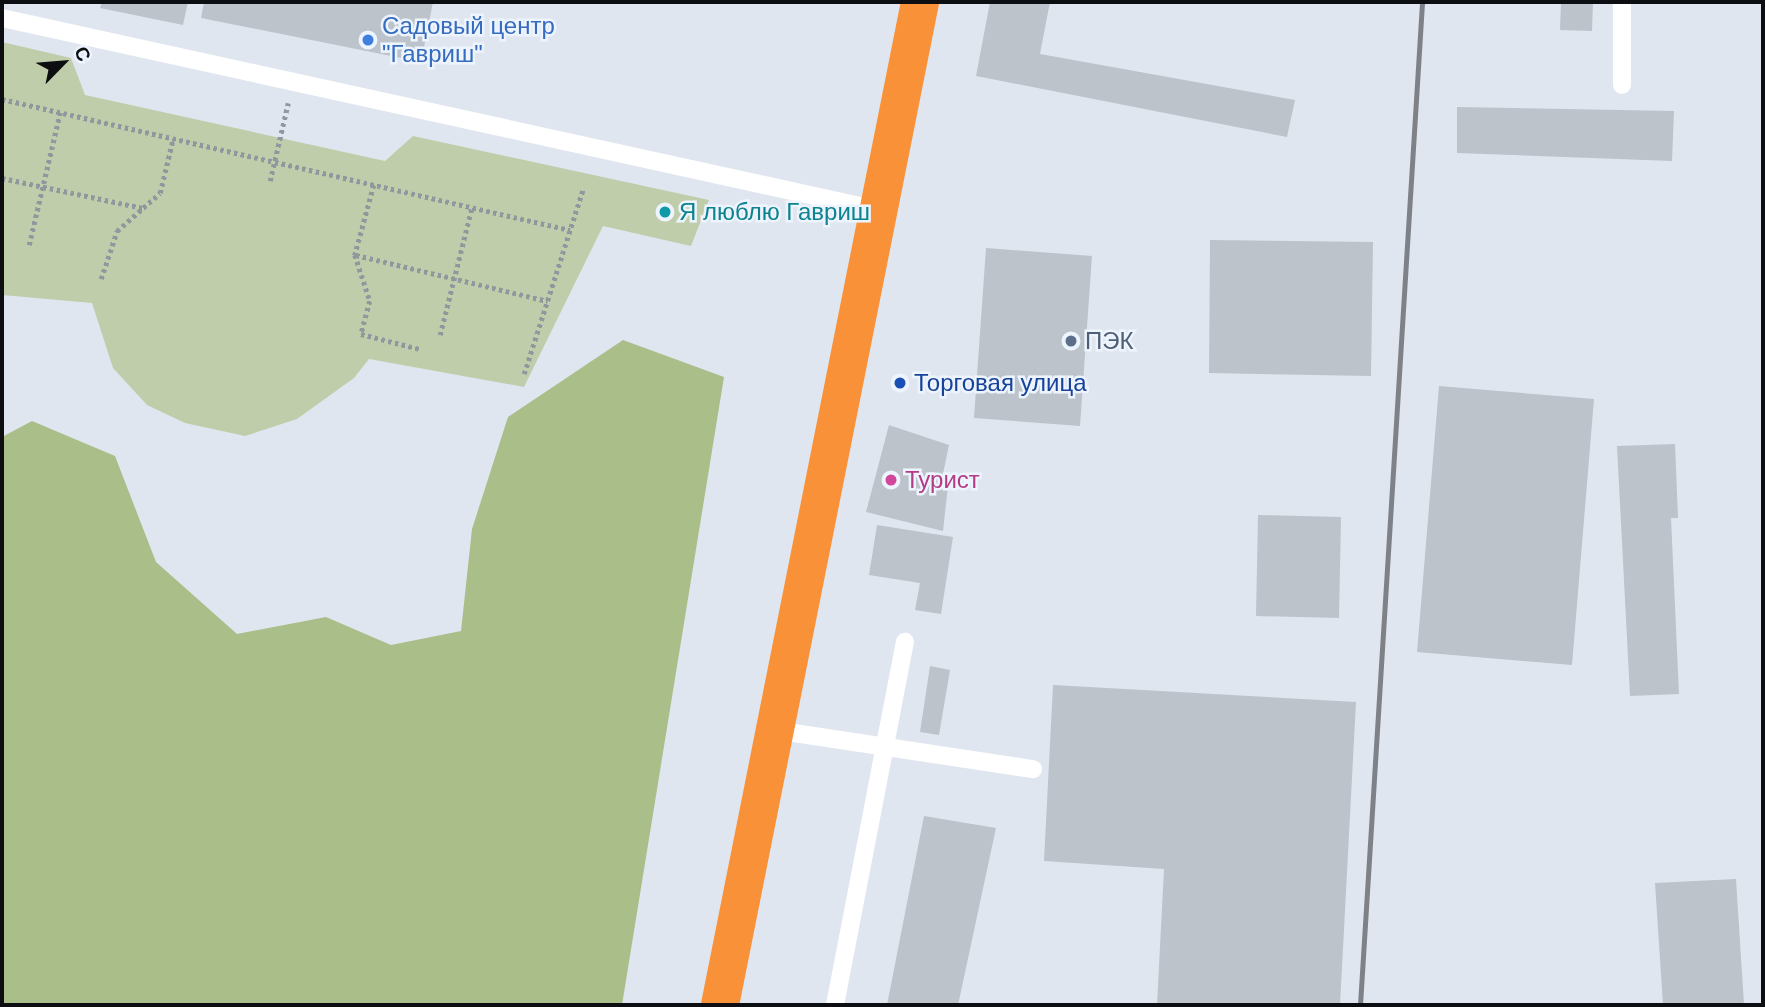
<!DOCTYPE html>
<meta charset="utf-8">
<style>
body{margin:0}
#map{position:relative;width:1765px;height:1007px;overflow:hidden;background:#e0e6ef;font-family:Helvetica,sans-serif}
div>[style]{position:absolute}
[style*='--x']{left:calc(var(--x)*1px);top:calc(var(--y)*1px);width:calc(var(--w)*1px);rotate:calc(var(--a)*1deg)}
.green>*{inset:0;background:#c0cdab}
.forest>*{inset:0;background:#aabe8a}
.building>*{inset:0;background:#bcc3cb}
.path>*{height:4.5px;margin-top:-2.25px;transform-origin:0;background:repeating-linear-gradient(90deg,#92979e 0 3.5px,transparent 0 7px)}
.lane>*{height:18px;margin:-9px;padding:0 9px;transform-origin:9px;border-radius:9px;background:#fff}
.highway>*{height:38px;margin:-19px;padding:0 19px;transform-origin:19px;border-radius:19px;background:#f99139}
.rail>*{height:5px;margin:-2.5px;padding:0 2.5px;transform-origin:2.5px;border-radius:2.5px;background:#7e8288}
.dots>*{width:19px;height:19px;translate:-50% -50%;box-sizing:border-box;border:4px solid #edf4fd;border-radius:50%}
span{translate:-50% -50%;white-space:nowrap;text-align:center;line-height:1.15;-webkit-text-stroke:5px #edf4fd;paint-order:stroke}
.shop-label{font-size:24px;color:#366cbe}
.left{translate:0 -50%;text-align:left}
.culture-label{font-size:24px;color:#0d838f}
.service-label{font-size:24px;color:#4e5e75}
.transit-label{font-size:24px;color:#164399}
.hotel-label{font-size:24px;color:#b23c85}
.frame{position:absolute;inset:0;border:4px solid #0c0e11;pointer-events:none}
.north{position:absolute;left:28px;top:28px;width:70px;height:70px;-webkit-text-stroke:5px #edf4fd;paint-order:stroke;rotate:65deg;font-size:19px;font-weight:700;line-height:28px;text-align:center;color:#0c0e11}
.north::after{content:'';display:block;margin:auto;width:24px;height:32px;background:#0c0e11;clip-path:polygon(50% 0,100% 100%,50% 72%,0 100%)}
</style>
<div id="map">
<div class="green">
<i style="clip-path:polygon(2px 42px,71px 58px,85px 95px,385px 161px,413px 136px,709px 200px,691px 246px,603px 226px,524px 387px,369px 359px,354px 378px,297px 419px,245px 436px,185px 423px,147px 405px,113px 368px,92px 303px,2px 295px)"></i>
</div>
<div class="forest">
<i style="clip-path:polygon(623px 340px,724px 377px,622px 1005px,2px 1005px,2px 437px,32px 421px,115px 456px,156px 562px,237px 634px,326px 617px,391px 645px,461px 631px,472px 529px,508px 417px)"></i>
</div>
<div class="building">
<i style="clip-path:polygon(102px 2px,188px 2px,183px 25px,100px 8px)"></i>
<i style="clip-path:polygon(204px 2px,433px 2px,421px 62px,201px 18px)"></i>
<i style="clip-path:polygon(990px 2px,1050px 2px,1040px 54px,1295px 100px,1287px 137px,976px 76px)"></i>
<i style="clip-path:polygon(1561px 2px,1593px 2px,1592px 31px,1560px 30px)"></i>
<i style="clip-path:polygon(1457px 107px,1674px 111px,1672px 161px,1457px 153px)"></i>
<i style="clip-path:polygon(1210px 240px,1373px 242px,1371px 376px,1209px 373px)"></i>
<i style="clip-path:polygon(986px 248px,1092px 256px,1080px 426px,974px 418px)"></i>
<i style="clip-path:polygon(1439px 386px,1594px 399px,1572px 665px,1417px 652px)"></i>
<i style="clip-path:polygon(889px 425px,949px 445px,943px 474px,948px 486px,943px 531px,866px 512px)"></i>
<i style="clip-path:polygon(1675px 444px,1678px 518px,1671px 518px,1679px 694px,1630px 696px,1617px 446px)"></i>
<i style="clip-path:polygon(1258px 515px,1341px 517px,1339px 618px,1256px 616px)"></i>
<i style="clip-path:polygon(877px 525px,953px 537px,941px 614px,915px 610px,920px 583px,869px 575px)"></i>
<i style="clip-path:polygon(930px 666px,950px 670px,939px 735px,920px 732px)"></i>
<i style="clip-path:polygon(1053px 685px,1356px 702px,1340px 1005px,1157px 1005px,1164px 869px,1044px 861px)"></i>
<i style="clip-path:polygon(924px 816px,996px 828px,958px 1005px,887px 1005px)"></i>
<i style="clip-path:polygon(1736px 879px,1744px 1005px,1663px 1005px,1655px 883px)"></i>
</div>
<div class="path">
<i style="--x:2;--y:99;--w:583;--a:12.99"></i>
<i style="--x:2;--y:178;--w:144;--a:12"></i>
<i style="--x:270;--y:181;--w:80;--a:-77"></i>
<i style="--x:374;--y:185;--w:73;--a:105.2"></i>
<i style="--x:355;--y:255;--w:48;--a:71.9"></i>
<i style="--x:370;--y:301;--w:34;--a:105"></i>
<i style="--x:361;--y:334;--w:61;--a:14.3"></i>
<i style="--x:29;--y:245;--w:136;--a:-76.8"></i>
<i style="--x:356;--y:255;--w:197;--a:13.5"></i>
<i style="--x:101;--y:279;--w:51;--a:-71.6"></i>
<i style="--x:117;--y:231;--w:57;--a:-41.5"></i>
<i style="--x:160;--y:193;--w:56;--a:-76.5"></i>
<i style="--x:440;--y:335;--w:132;--a:-76"></i>
<i style="--x:524;--y:374;--w:194;--a:-72.3"></i>
</div>
<div class="lane">
<i style="--x:2;--y:18;--w:897;--a:12.36"></i>
<i style="--x:1622;--y:85;--w:83;--a:-90"></i>
<i style="--x:774;--y:730;--w:262;--a:8.6"></i>
<i style="--x:835;--y:1005;--w:370;--a:-79.1"></i>
</div>
<div class="highway">
<i style="--x:720;--y:1005;--w:1023;--a:-78.72"></i>
</div>
<div class="rail">
<i style="--x:1360;--y:1005;--w:1005;--a:-86.46"></i>
</div>
<div class="dots">
<i style="left:368px;top:40px;background:#3f7fe0"></i>
<i style="left:665px;top:212px;background:#0f9aa8"></i>
<i style="left:1071px;top:341px;background:#5c6f8a"></i>
<i style="left:900px;top:383px;background:#1a4fb4"></i>
<i style="left:891px;top:480px;background:#d1479c"></i>
</div>
<div class="shop-label">
<span class="left" style="left:382px;top:40px">Садовый центр<br>"Гавриш"</span>
</div>
<div class="culture-label">
<span class="left" style="left:679px;top:212px">Я люблю Гавриш</span>
</div>
<div class="service-label">
<span class="left" style="left:1085px;top:341px">ПЭК</span>
</div>
<div class="transit-label">
<span class="left" style="left:914px;top:383px">Торговая улица</span>
</div>
<div class="hotel-label">
<span class="left" style="left:905px;top:480px">Турист</span>
</div>
<div class="frame"></div>
<div class="north">С</div>
</div>
